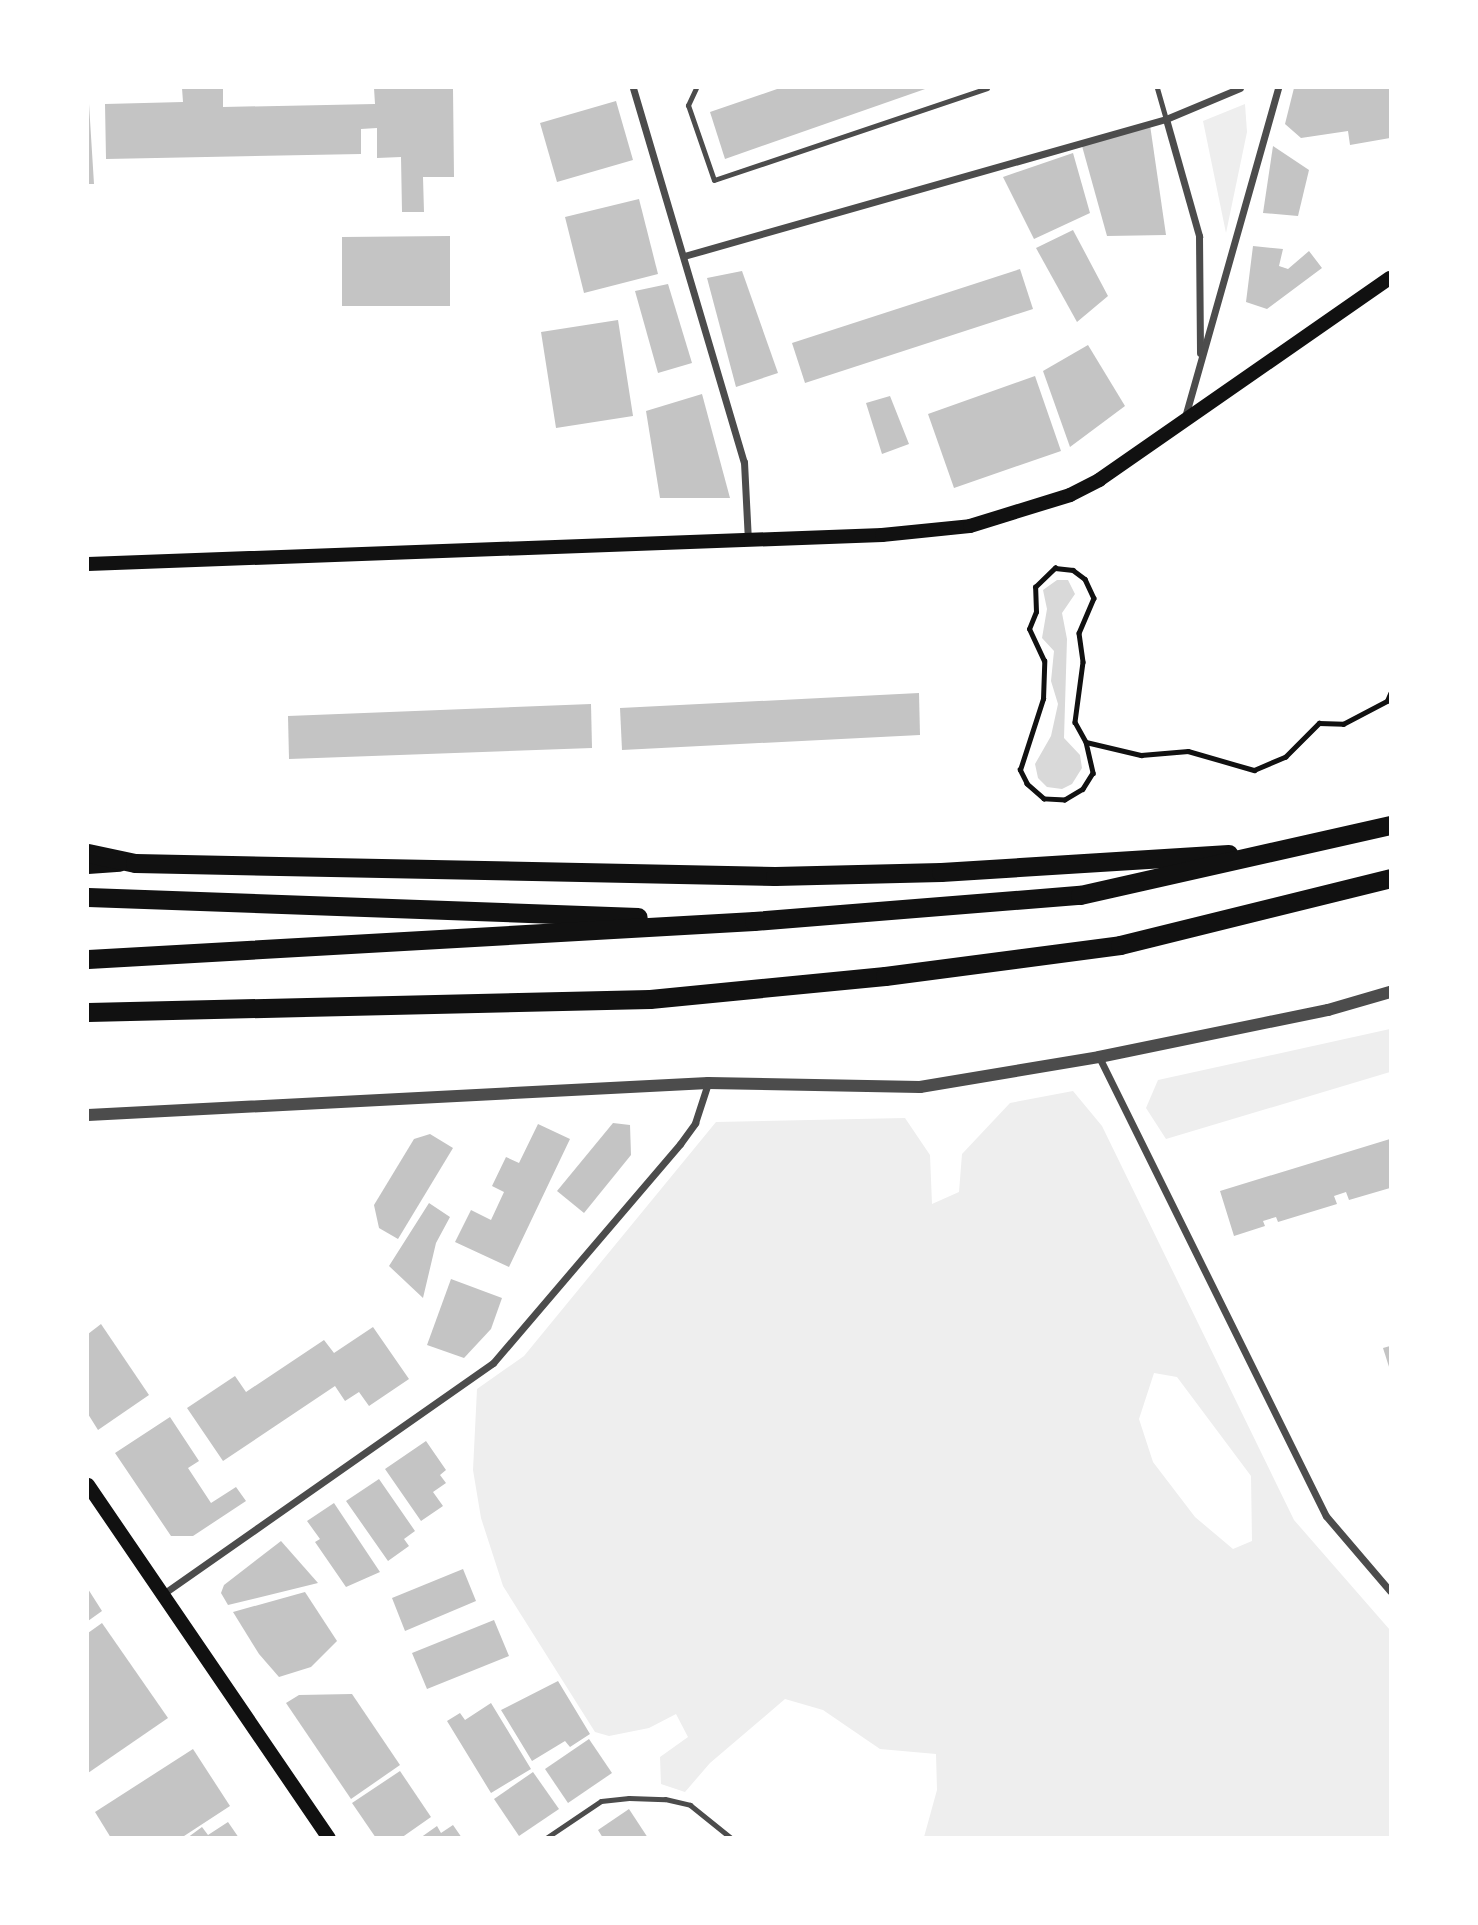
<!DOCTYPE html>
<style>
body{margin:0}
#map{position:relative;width:1478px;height:1925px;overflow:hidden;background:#fff;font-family:"Roboto Condensed",sans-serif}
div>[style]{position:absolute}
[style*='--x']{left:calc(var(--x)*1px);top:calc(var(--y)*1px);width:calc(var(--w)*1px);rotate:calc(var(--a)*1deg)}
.green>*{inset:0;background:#eee}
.water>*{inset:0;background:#d9d9d9}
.building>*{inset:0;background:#c4c4c4}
.path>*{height:4.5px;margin:-2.25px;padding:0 2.25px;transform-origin:2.25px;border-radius:2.25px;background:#111}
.service>*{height:5px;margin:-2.5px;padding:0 2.5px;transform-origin:2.5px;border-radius:2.5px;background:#4c4c4c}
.minor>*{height:7px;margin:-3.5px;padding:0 3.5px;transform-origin:3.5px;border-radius:3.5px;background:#4c4c4c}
.tertiary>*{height:12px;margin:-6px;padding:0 6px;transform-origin:6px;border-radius:6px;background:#4c4c4c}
.secondary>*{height:14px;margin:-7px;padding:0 7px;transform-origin:7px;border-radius:7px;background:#111}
.trunk>*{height:19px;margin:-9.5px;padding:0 9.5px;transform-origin:9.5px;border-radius:9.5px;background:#111}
span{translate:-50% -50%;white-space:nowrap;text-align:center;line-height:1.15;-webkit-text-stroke:5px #fff;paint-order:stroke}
.frame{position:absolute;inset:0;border:89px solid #fff;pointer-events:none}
</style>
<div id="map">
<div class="green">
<i style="clip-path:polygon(1245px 104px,1247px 132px,1226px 233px,1203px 121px)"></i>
<i style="clip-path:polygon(1390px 1029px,1390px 1072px,1166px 1139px,1146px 1108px,1158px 1080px)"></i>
<i style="clip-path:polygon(evenodd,1073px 1091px,1102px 1126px,1294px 1520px,1390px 1630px,1390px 1837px,924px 1837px,937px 1790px,936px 1754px,880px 1749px,823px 1710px,785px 1699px,710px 1763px,685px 1792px,661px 1784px,660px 1757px,688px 1737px,676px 1714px,649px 1728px,609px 1736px,595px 1732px,503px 1586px,481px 1518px,473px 1470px,477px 1389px,524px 1356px,716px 1122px,905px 1118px,930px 1155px,932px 1204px,959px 1192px,962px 1154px,1010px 1103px,1073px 1091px,1154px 1373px,1177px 1377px,1251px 1476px,1252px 1541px,1233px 1549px,1195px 1517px,1153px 1462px,1139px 1419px,1154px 1373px)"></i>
</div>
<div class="water">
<i style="clip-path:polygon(1057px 580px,1068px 580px,1075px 594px,1062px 613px,1067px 639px,1064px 738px,1080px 755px,1082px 768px,1072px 784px,1062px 789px,1047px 787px,1038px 778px,1035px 764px,1051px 736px,1058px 704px,1051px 681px,1054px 651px,1042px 638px,1047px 609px,1043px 590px)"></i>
</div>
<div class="building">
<i style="clip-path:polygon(88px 88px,94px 184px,88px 184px)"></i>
<i style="clip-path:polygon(182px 88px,223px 88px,223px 107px,375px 104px,374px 88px,453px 88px,454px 177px,423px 177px,424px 212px,402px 212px,401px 157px,377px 158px,377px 128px,361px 129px,361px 154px,106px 159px,105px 104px,183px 102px)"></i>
<i style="clip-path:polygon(780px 88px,928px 88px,725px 159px,710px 112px)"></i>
<i style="clip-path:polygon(1294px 88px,1390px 88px,1390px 138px,1350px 145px,1348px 131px,1301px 138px,1285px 124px)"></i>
<i style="clip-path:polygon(616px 101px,633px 160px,557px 182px,540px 123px)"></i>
<i style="clip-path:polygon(1150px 125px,1166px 235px,1107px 236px,1082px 146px)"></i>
<i style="clip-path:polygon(1273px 146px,1309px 170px,1298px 216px,1263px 213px)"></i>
<i style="clip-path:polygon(1073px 153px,1090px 213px,1034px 239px,1003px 177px)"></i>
<i style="clip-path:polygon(639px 199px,658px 274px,584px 293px,565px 217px)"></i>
<i style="clip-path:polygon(1073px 230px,1108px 296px,1077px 322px,1036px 248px)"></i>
<i style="clip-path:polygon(450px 236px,450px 306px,342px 306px,342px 237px)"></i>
<i style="clip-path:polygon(1253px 246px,1283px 249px,1279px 266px,1288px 269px,1309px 251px,1322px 268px,1267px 309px,1246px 302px)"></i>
<i style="clip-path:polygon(1020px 269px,1033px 309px,805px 383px,792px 343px)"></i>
<i style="clip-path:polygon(742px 271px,778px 373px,736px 387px,707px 278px)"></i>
<i style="clip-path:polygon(668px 284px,692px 363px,658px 373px,635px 291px)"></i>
<i style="clip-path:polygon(618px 320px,633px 416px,556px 428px,541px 332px)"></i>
<i style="clip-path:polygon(1088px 345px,1125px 406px,1070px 447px,1043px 371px)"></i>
<i style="clip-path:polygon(1035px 376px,1061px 451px,954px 488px,928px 414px)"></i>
<i style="clip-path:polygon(702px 394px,730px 498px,660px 498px,646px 411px)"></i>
<i style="clip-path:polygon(890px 396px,909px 444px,882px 454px,866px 403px)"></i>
<i style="clip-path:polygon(919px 693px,920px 735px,622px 750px,620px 708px)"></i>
<i style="clip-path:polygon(591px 704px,592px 748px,289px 759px,288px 716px)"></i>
<i style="clip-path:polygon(613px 1123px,630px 1125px,631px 1155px,584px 1213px,557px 1191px)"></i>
<i style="clip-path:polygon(538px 1124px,570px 1139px,509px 1267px,455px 1242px,471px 1210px,491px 1220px,504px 1192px,492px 1186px,506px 1157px,519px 1163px)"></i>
<i style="clip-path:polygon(430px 1134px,453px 1148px,398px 1239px,379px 1228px,374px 1205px,414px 1139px)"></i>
<i style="clip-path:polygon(1390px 1139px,1390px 1188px,1349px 1200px,1346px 1192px,1334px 1196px,1337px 1204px,1278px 1222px,1276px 1217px,1263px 1221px,1265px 1226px,1234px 1236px,1220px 1191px)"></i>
<i style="clip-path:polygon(429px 1203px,450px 1217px,436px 1243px,423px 1298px,389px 1266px)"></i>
<i style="clip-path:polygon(451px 1279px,502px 1298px,491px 1329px,464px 1358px,427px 1345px)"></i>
<i style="clip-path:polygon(101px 1324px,149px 1395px,98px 1430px,88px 1414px,88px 1334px)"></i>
<i style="clip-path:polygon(373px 1327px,409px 1379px,369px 1406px,359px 1392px,345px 1401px,335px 1386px,223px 1461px,187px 1408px,235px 1376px,246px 1392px,324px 1340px,334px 1353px)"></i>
<i style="clip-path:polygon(1390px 1346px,1390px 1370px,1383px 1348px)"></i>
<i style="clip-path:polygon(170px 1417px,199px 1461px,188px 1468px,211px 1503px,236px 1487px,246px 1501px,193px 1536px,171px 1536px,115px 1453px)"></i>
<i style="clip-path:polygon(426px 1441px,446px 1470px,440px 1475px,446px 1483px,433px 1492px,443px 1506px,421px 1521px,385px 1469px)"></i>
<i style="clip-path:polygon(379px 1479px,415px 1531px,404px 1539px,409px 1546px,388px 1561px,346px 1501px)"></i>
<i style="clip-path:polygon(334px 1503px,380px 1572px,346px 1587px,315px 1542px,320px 1539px,307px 1521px)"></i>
<i style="clip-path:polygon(281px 1541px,318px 1583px,228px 1605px,221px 1593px,224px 1585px)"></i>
<i style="clip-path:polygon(463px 1569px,476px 1601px,405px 1631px,392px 1598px)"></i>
<i style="clip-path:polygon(88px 1589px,102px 1611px,88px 1621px)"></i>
<i style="clip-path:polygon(305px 1592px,337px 1641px,311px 1667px,279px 1677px,259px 1654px,233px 1612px)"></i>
<i style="clip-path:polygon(494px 1620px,509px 1656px,427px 1689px,412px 1653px)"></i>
<i style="clip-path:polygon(102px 1623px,168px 1718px,88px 1773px,88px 1633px)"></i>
<i style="clip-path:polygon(558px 1681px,590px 1734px,570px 1747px,565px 1741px,532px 1761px,501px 1710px)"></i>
<i style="clip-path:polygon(352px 1694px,400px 1765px,351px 1799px,286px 1703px,299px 1695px)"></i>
<i style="clip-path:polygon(491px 1703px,531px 1769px,491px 1793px,447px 1721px,460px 1713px,465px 1720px)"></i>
<i style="clip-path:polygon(589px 1739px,612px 1773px,568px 1803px,545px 1769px)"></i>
<i style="clip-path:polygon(193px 1749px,230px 1806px,181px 1838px,111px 1838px,95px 1812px)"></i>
<i style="clip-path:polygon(400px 1771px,431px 1817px,401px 1838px,376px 1838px,352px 1803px)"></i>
<i style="clip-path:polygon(533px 1772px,559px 1809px,519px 1836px,494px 1799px)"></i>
<i style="clip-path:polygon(629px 1809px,648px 1838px,603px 1838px,598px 1830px)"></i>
<i style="clip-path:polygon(228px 1822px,239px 1838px,187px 1838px,202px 1827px,208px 1835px)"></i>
<i style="clip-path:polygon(453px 1825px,462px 1838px,420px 1838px,437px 1826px,441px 1833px)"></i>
</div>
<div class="path">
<i style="--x:1086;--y:742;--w:32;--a:77"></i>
<i style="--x:1093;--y:773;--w:19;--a:122"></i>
<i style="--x:1083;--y:789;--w:21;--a:149"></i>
<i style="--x:1065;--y:800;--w:21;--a:-177"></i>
<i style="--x:1044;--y:799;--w:23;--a:-139"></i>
<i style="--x:1027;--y:784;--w:16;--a:-117"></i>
<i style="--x:1020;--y:770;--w:75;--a:-72.1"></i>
<i style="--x:1043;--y:699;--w:38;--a:-88"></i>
<i style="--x:1044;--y:661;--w:35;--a:-115"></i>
<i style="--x:1029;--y:629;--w:18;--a:-68"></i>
<i style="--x:1036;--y:612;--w:25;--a:-92"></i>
<i style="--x:1035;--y:587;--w:28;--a:-44"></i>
<i style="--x:1055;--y:568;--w:18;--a:6"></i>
<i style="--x:1073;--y:570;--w:15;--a:37"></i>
<i style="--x:1085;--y:579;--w:21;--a:65"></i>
<i style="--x:1094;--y:598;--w:38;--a:113"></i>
<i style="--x:1079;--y:633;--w:29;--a:82"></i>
<i style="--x:1083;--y:662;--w:61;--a:97.6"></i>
<i style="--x:1075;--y:722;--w:23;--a:61"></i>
<i style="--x:1086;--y:742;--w:57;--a:13.3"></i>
<i style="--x:1141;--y:755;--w:47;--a:-4.9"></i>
<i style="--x:1188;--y:751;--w:69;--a:16.1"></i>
<i style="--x:1254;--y:770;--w:34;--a:-23"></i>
<i style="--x:1285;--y:757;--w:48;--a:-45"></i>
<i style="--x:1319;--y:723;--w:24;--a:2"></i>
<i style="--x:1343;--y:724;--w:50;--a:-27.6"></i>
<i style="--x:1387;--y:701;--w:8;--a:-67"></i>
</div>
<div class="service">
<i style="--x:696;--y:88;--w:19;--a:115"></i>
<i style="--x:688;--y:105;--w:79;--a:70.9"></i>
<i style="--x:714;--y:180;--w:288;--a:-18.6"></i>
<i style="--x:1157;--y:88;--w:32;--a:74"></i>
<i style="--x:546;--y:1838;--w:66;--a:-33.9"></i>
<i style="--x:601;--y:1801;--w:28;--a:-6"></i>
<i style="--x:629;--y:1798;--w:36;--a:2"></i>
<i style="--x:665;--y:1799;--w:26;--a:13"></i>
<i style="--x:690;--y:1805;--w:53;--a:38.8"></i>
</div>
<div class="minor">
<i style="--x:633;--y:88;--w:390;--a:73.5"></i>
<i style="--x:744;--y:462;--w:78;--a:87.1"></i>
<i style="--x:1166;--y:119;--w:122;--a:74.2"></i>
<i style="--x:1199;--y:236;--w:117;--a:89.5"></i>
<i style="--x:684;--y:256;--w:501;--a:-15.87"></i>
<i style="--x:1166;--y:119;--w:80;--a:-22.7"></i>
<i style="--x:1185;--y:417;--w:342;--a:-74.2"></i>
<i style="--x:1099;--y:1057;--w:512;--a:63.69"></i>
<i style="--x:1326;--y:1516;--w:99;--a:49.5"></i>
<i style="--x:163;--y:1594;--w:403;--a:-35"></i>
<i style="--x:493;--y:1363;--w:288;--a:-49.5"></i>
<i style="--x:680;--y:1144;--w:26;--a:-54"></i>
<i style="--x:695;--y:1123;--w:42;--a:-72"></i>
</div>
<div class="tertiary">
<i style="--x:88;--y:1115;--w:621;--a:-2.95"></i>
<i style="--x:708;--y:1083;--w:212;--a:1.1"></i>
<i style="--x:920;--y:1087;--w:181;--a:-9.5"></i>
<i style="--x:1099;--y:1057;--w:234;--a:-11.6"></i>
<i style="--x:1328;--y:1010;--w:65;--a:-16.2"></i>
</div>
<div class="secondary">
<i style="--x:88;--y:564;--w:795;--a:-2.09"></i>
<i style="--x:882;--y:535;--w:88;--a:-5.8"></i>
<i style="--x:970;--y:526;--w:105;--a:-17.2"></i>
<i style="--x:1070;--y:495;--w:33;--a:-27"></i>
<i style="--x:1099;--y:480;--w:354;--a:-34.8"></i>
<i style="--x:88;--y:867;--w:32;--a:-4"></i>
<i style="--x:88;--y:1485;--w:427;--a:55.7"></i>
</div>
<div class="trunk">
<i style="--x:88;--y:853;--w:48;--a:12"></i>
<i style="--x:135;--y:863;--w:640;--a:1.16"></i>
<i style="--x:775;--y:876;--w:166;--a:-1.4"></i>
<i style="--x:941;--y:872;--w:288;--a:-3.6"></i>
<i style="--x:88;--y:897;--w:550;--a:2.08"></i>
<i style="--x:88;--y:959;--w:667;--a:-3.27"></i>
<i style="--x:754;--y:921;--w:327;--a:-4.6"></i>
<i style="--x:1080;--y:895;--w:318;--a:-12.7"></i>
<i style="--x:88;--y:1012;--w:562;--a:-1.33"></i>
<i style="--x:650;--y:999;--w:236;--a:-5.6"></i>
<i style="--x:885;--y:976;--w:237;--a:-7.5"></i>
<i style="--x:1120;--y:945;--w:278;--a:-13.9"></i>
</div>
<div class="frame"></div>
</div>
